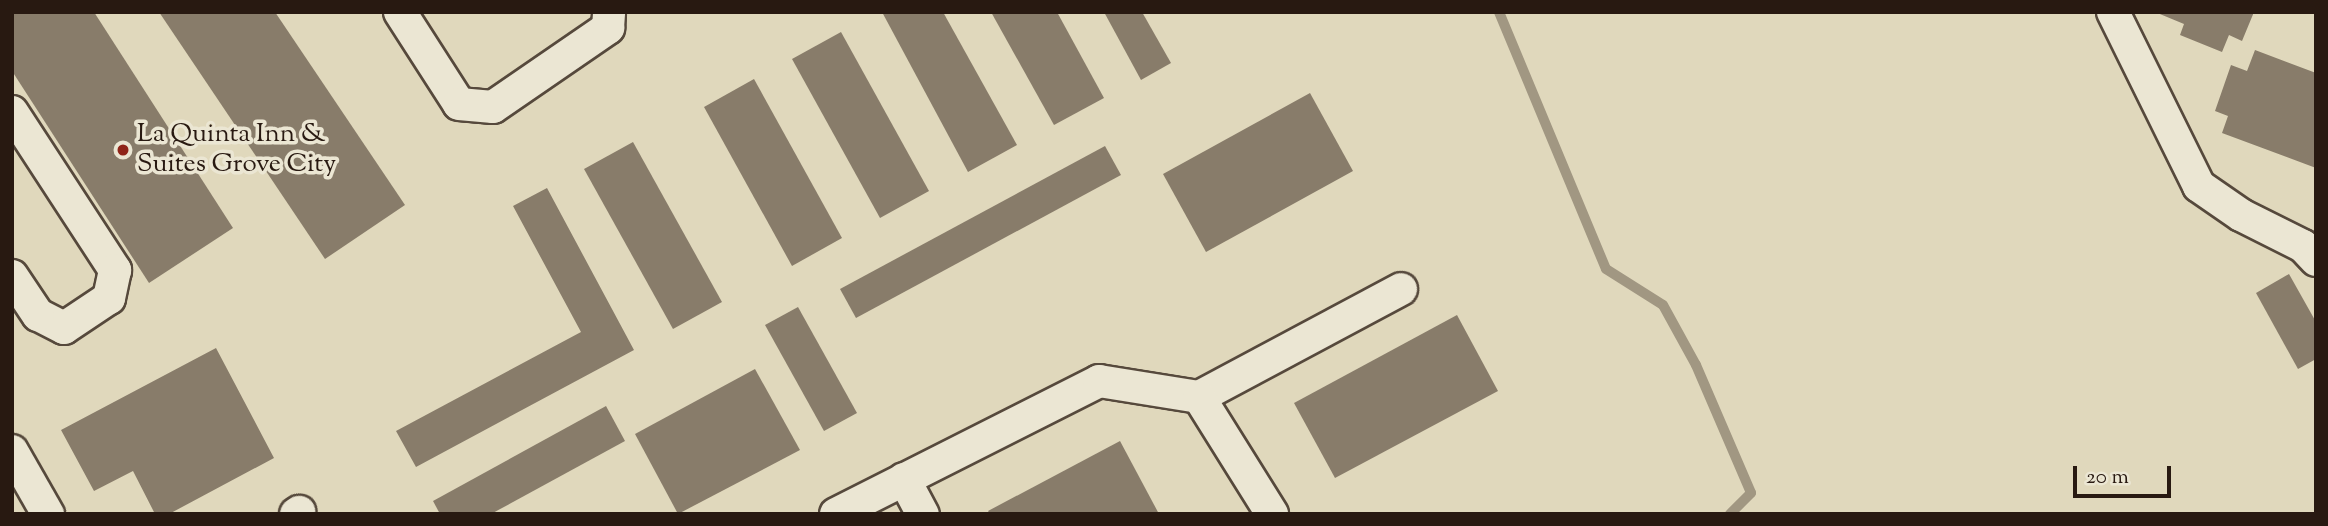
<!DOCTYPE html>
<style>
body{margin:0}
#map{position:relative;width:2328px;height:526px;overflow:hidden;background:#e0d8bc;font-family:"Sorts Mill Goudy",serif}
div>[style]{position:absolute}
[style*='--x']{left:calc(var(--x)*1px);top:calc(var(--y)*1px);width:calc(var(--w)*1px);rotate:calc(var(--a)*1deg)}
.stream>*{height:10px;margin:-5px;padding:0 5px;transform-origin:5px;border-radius:5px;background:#a19782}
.building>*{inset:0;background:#887c6a}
.roads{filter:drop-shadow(2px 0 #56493c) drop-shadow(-2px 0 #56493c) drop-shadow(0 2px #56493c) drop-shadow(0 -2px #56493c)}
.minor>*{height:32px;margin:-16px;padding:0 16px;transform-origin:16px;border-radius:16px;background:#ebe6d3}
.dots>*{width:19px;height:19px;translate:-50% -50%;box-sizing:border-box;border:4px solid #ebe6d3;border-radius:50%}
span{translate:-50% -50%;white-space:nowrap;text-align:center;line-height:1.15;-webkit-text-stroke:7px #ebe6d3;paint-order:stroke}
.poi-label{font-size:26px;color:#281911}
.left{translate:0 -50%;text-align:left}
.frame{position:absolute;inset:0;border:14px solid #281911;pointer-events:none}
.scale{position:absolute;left:2073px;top:466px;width:98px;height:32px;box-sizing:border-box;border:4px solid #281911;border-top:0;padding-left:9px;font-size:21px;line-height:24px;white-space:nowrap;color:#281911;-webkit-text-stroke:5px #ebe6d3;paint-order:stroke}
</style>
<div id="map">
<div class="stream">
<i style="--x:1499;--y:12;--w:278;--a:67.4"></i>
<i style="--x:1606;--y:269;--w:67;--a:32.3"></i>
<i style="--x:1663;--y:305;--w:68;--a:61.2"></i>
<i style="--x:1696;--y:365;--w:139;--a:66.7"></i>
<i style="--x:1751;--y:493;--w:30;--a:135"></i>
</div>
<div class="building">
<i style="clip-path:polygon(12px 12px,94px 12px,233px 228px,149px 283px,12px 71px)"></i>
<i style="clip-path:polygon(159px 12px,275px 12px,405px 205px,325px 259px)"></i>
<i style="clip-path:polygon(882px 12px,943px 12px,1017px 145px,968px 172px)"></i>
<i style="clip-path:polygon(991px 12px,1057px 12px,1104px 98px,1054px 125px)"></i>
<i style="clip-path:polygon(1104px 12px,1142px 12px,1171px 63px,1141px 80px)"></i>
<i style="clip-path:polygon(2155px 12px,2254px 12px,2242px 41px,2229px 35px,2222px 52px,2180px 35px,2184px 24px)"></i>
<i style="clip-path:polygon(841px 32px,929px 191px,880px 218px,792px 59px)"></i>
<i style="clip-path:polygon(2255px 50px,2316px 73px,2316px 168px,2222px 133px,2228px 116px,2215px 111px,2231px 65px,2247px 71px)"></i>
<i style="clip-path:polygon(754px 79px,842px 238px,792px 266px,704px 107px)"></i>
<i style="clip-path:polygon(1310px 93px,1353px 171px,1206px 252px,1163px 174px)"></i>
<i style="clip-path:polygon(633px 142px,722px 302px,673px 329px,584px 169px)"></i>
<i style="clip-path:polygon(1105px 146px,1121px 175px,856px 318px,840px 289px)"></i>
<i style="clip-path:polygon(547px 188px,634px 350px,416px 467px,396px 431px,581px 332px,513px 206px)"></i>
<i style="clip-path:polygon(2289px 274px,2316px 322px,2316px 359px,2298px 369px,2256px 293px)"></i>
<i style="clip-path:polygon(798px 307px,857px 413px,824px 431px,765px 325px)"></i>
<i style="clip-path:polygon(1457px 315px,1498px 391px,1335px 478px,1294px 403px)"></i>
<i style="clip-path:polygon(216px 348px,274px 458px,169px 514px,155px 514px,133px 471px,94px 491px,61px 430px)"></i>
<i style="clip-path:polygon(755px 369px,800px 450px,678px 514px,635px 434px)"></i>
<i style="clip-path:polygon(606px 406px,625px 441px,491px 514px,440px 514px,433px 501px)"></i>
<i style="clip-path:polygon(1120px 441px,1159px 514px,990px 514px,988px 511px)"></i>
</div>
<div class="roads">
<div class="minor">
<i style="--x:400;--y:12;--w:109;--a:57.3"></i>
<i style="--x:459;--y:104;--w:34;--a:5"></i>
<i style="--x:493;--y:107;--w:140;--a:-34.5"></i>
<i style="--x:608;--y:28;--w:16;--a:-86"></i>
<i style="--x:2113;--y:12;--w:194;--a:63.7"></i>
<i style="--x:2199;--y:186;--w:51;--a:34.6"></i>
<i style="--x:2241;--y:215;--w:69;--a:26.6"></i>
<i style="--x:2303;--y:246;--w:19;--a:47"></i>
<i style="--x:12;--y:112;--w:189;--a:56.9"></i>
<i style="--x:115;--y:270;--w:29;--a:102"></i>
<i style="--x:109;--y:298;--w:54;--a:146.3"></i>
<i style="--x:64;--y:328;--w:29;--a:-153"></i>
<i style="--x:38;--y:315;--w:47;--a:-123.7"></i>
<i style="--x:1199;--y:397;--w:229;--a:-28.1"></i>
<i style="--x:12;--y:451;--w:73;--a:60.3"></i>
<i style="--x:904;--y:479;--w:40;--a:62"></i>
<i style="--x:296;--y:514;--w:4;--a:-34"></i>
<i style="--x:836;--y:514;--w:295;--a:-26.8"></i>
<i style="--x:1099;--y:381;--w:101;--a:9.1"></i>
<i style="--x:1199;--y:397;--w:138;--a:58"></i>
</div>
</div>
<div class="dots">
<i style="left:123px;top:150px;background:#8f2418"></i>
</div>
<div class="poi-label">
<span class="left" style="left:137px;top:150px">La Quinta Inn &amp;<br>Suites Grove City</span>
</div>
<div class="frame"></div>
<div class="scale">20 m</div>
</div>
